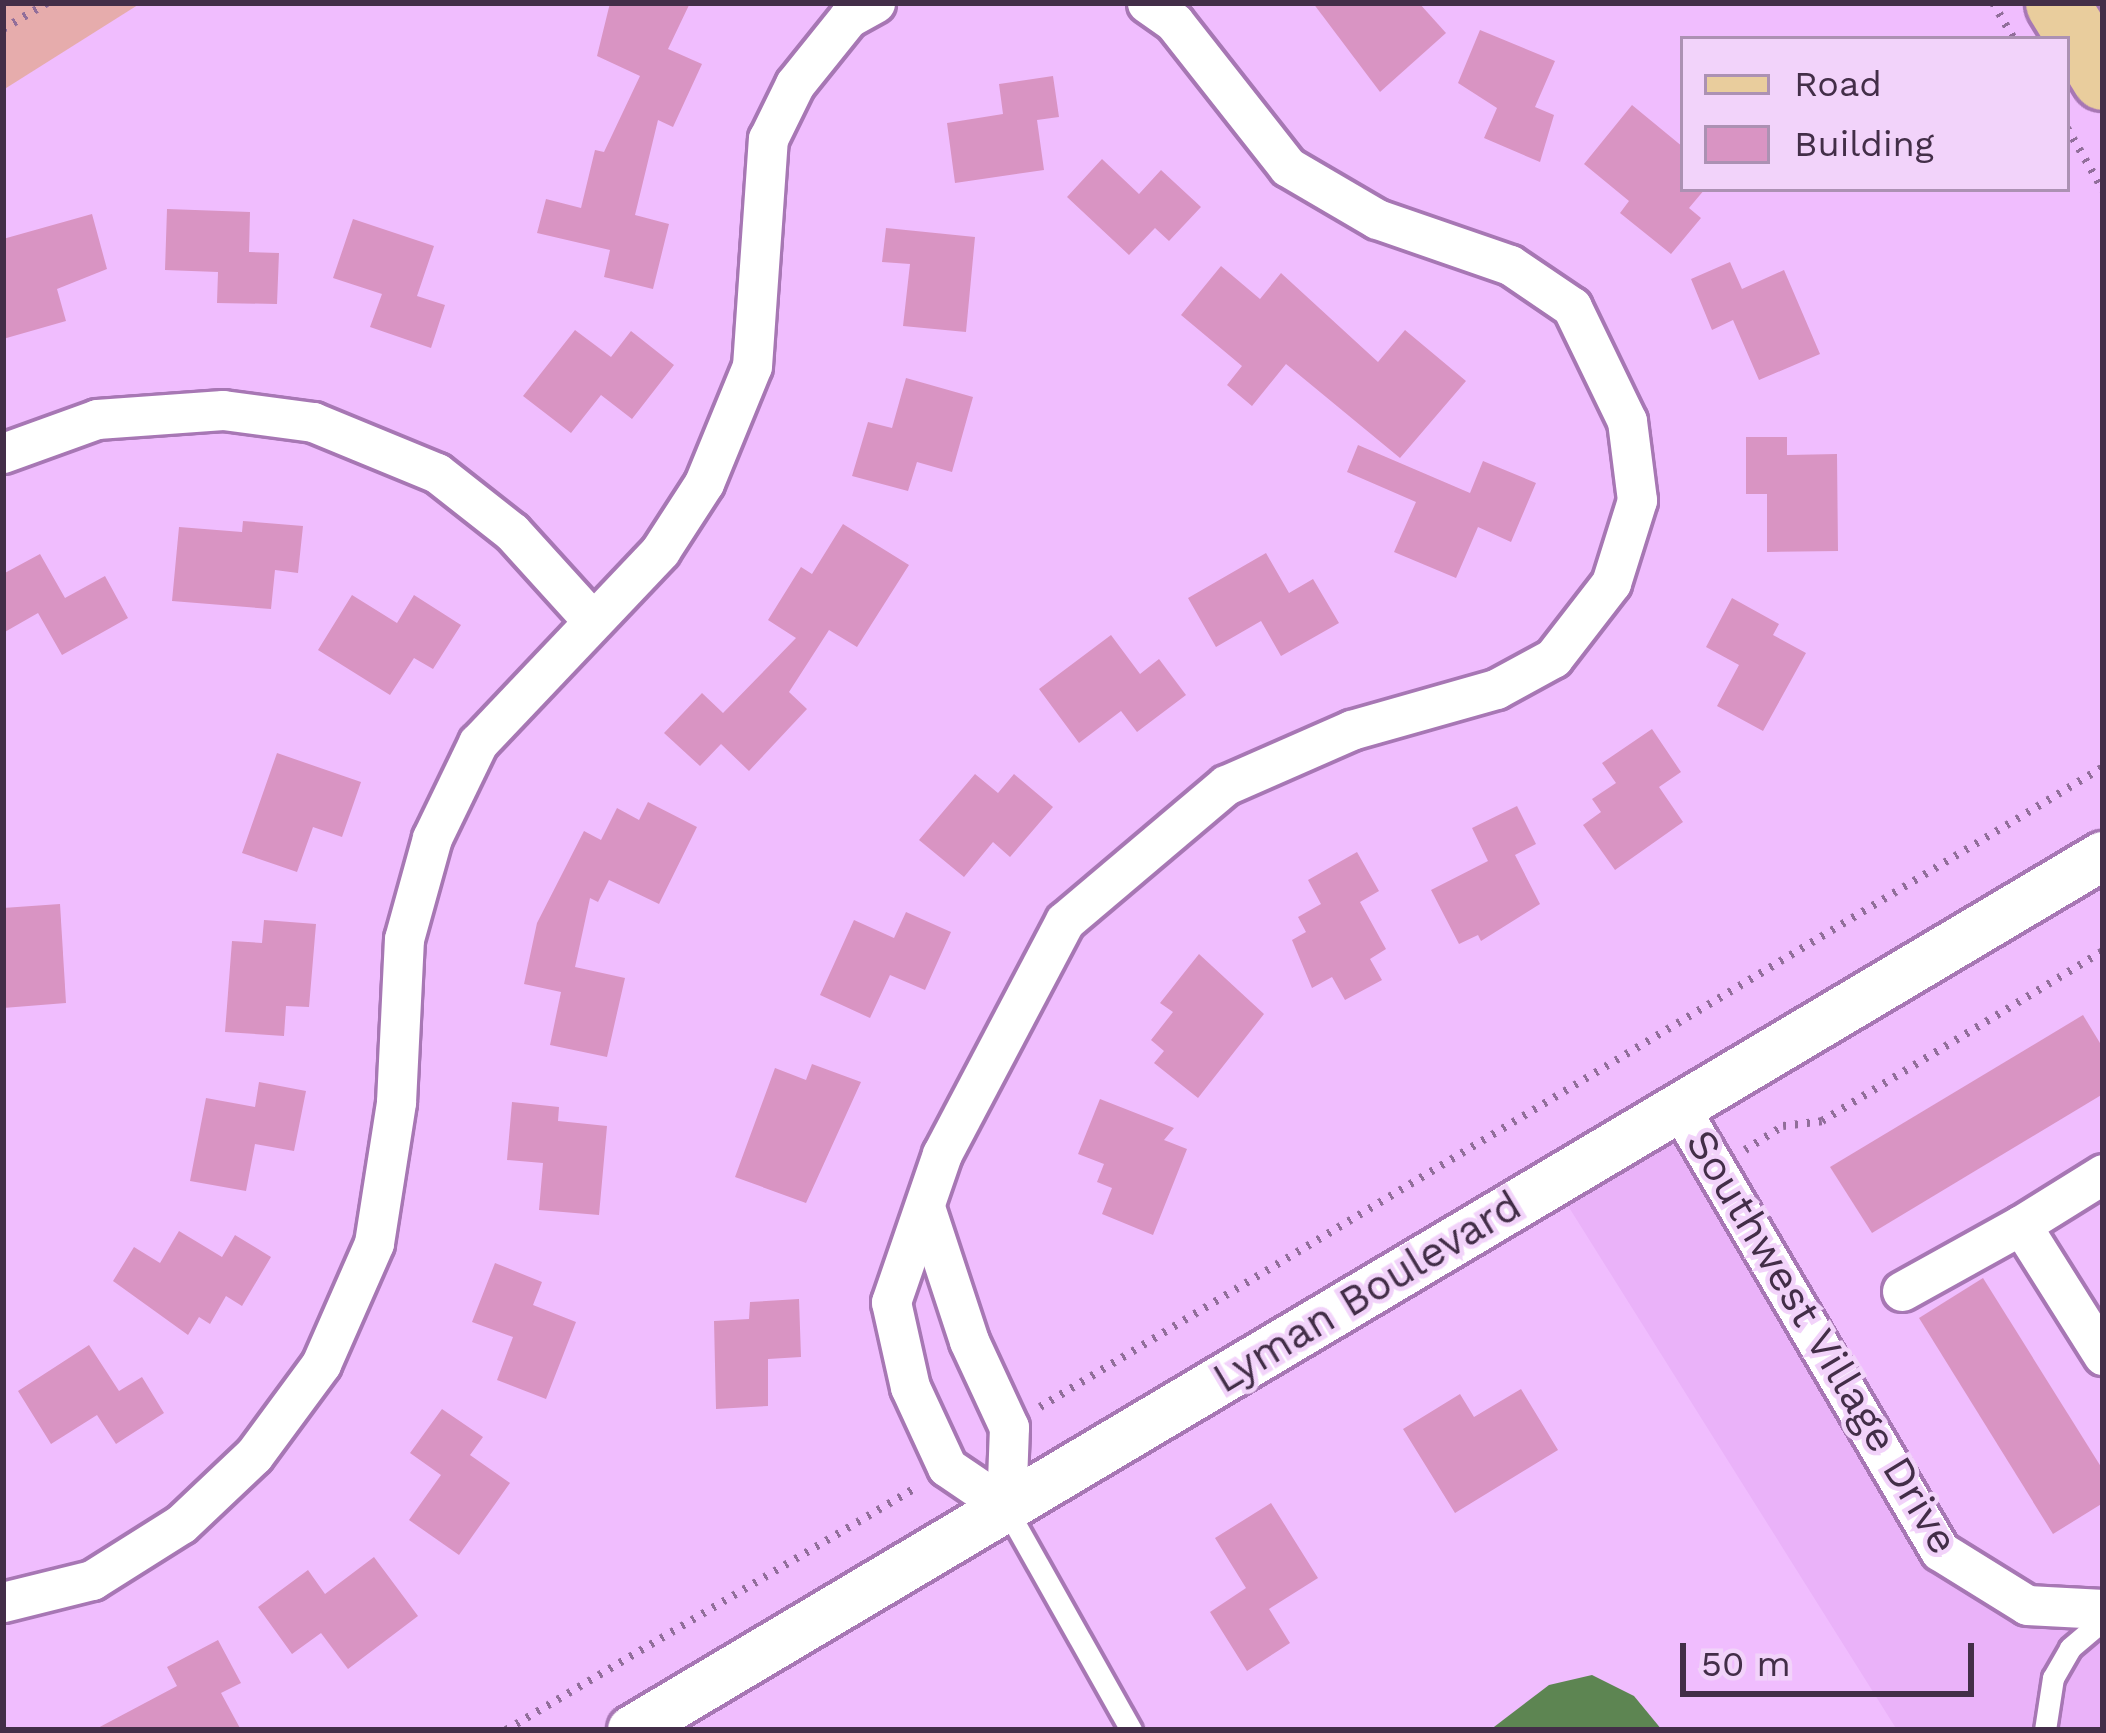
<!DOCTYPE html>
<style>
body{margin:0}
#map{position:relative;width:2106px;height:1733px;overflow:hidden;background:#f0bdfe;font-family:"Work Sans",sans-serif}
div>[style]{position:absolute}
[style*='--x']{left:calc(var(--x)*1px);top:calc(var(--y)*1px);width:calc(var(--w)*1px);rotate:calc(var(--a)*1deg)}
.built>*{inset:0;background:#eab2f9}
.green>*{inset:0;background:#e6acac}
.water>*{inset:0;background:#5d8552}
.building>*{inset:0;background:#d994c3}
.path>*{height:8px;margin-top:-4px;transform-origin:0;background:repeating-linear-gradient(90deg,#916e9a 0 3px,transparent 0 12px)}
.roads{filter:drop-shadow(3px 0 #a777b4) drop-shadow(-3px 0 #a777b4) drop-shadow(0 3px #a777b4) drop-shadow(0 -3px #a777b4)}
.service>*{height:21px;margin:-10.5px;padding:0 10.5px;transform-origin:10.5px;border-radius:10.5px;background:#fff}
.minor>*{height:39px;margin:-19.5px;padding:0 19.5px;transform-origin:19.5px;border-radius:19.5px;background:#fff}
.tertiary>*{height:48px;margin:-24px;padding:0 24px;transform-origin:24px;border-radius:24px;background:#fff}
.primary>*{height:63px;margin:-31.5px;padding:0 31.5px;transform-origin:31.5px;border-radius:31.5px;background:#e9cd9d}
span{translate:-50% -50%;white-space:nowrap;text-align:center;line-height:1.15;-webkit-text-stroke:9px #f2d3fa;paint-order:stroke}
.street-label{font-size:42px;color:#432e48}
.frame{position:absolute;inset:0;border:6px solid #432e48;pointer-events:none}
.legend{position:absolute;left:1680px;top:36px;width:390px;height:156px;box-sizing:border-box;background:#f2d3fa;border:3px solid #ac91b3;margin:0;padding:15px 21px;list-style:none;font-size:36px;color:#432e48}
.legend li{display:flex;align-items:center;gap:24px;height:60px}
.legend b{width:60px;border:3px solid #ac91b3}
.scale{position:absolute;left:1680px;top:1643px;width:294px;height:54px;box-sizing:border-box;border:6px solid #432e48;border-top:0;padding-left:15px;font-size:36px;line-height:42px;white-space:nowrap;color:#432e48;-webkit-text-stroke:9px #f2d3fa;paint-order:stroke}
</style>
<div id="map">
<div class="built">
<i style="clip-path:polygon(1679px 1108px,1965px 1573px,2103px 1609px,2103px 1730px,1897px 1730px,1553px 1182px)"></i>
</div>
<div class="green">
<i style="clip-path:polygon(3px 3px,141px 3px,3px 90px)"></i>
</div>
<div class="water">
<i style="clip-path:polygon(1592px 1675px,1634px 1696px,1662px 1730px,1490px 1730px,1549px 1685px)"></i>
</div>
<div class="building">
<i style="clip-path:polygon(610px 3px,690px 3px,668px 49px,702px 64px,673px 127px,658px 120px,635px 215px,669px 224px,653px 289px,604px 277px,610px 250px,537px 233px,546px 199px,581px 208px,595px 150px,604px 152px,640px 76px,597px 56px)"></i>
<i style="clip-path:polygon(1313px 3px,1419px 3px,1446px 33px,1380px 92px)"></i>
<i style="clip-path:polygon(1480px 30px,1555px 61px,1535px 107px,1554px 115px,1540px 162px,1484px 138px,1497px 108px,1458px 83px)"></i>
<i style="clip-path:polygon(1053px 76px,1059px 117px,1037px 120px,1044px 170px,955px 183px,947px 123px,1003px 114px,999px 84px)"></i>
<i style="clip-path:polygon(1632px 105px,1683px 147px,1683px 189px,1705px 189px,1689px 208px,1701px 218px,1671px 254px,1620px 213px,1629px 201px,1584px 164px)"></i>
<i style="clip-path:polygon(1102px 159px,1139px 194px,1161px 170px,1201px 207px,1169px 241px,1155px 228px,1129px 255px,1067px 197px)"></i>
<i style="clip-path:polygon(167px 209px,250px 212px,249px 252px,279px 253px,277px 304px,217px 303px,218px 272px,165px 270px)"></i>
<i style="clip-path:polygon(92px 214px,107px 269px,57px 289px,66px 321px,3px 339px,3px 239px)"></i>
<i style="clip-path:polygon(353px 219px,434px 246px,417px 296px,445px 305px,431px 348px,370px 327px,382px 294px,333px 278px)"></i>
<i style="clip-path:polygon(886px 228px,975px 237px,966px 332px,903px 326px,910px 264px,882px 262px)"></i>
<i style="clip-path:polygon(1730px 262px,1742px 289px,1784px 270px,1820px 354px,1759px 380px,1733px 320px,1712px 330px,1691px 279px)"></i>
<i style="clip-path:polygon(1221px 266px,1260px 299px,1281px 273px,1378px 362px,1405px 330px,1466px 381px,1400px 458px,1286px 364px,1252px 406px,1227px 385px,1242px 366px,1181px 315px)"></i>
<i style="clip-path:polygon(575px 330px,611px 357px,631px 331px,674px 365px,632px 419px,601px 395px,571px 433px,523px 396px)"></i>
<i style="clip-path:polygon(906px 378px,973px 397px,952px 472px,917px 462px,908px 491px,852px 476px,868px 422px,892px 428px)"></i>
<i style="clip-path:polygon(1746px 437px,1787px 437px,1787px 455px,1837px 454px,1838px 551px,1767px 552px,1767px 494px,1746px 494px)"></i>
<i style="clip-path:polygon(1358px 445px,1470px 493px,1483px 461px,1536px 483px,1511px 542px,1478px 527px,1456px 578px,1394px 552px,1416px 502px,1347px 472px)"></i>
<i style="clip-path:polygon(243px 521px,303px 526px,298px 573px,275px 570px,271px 609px,172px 601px,179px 527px,242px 532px)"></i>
<i style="clip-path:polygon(843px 524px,909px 565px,857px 647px,829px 630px,789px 692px,807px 709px,749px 771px,721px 744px,700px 766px,664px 733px,702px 693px,723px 713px,796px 638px,768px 620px,801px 567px,812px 574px)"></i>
<i style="clip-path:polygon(1266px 553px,1289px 593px,1313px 579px,1339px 623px,1281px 656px,1261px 621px,1216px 647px,1188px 598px)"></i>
<i style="clip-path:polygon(40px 554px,65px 598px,105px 576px,128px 618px,62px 655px,38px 613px,3px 633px,3px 574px)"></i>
<i style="clip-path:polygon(352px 595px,397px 623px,414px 595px,461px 625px,433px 669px,414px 658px,390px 695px,318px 650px)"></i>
<i style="clip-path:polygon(1732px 598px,1779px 624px,1773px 635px,1806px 653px,1763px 731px,1717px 706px,1739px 665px,1706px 647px)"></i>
<i style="clip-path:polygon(1111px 635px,1140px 674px,1159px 659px,1186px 695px,1137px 732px,1121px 711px,1079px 743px,1039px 689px)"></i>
<i style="clip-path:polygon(1652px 729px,1681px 772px,1659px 787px,1683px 822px,1615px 870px,1583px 825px,1601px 812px,1592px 799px,1616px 783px,1602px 763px)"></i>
<i style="clip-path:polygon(277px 753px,361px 782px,342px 837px,313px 827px,297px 872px,242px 853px)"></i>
<i style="clip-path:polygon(975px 774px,998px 793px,1014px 774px,1053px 807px,1010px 857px,993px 842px,964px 877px,919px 840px)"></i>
<i style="clip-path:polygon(648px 802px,697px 827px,659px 904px,609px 880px,598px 902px,590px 898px,575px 967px,625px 978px,607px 1057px,550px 1045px,561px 992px,524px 984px,537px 923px,584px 831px,601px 840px,617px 808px,639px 820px)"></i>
<i style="clip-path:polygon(1517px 806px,1536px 844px,1515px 855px,1540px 904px,1481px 941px,1478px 935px,1459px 944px,1431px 890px,1488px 861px,1472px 828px)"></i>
<i style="clip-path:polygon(1357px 852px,1379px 891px,1360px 902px,1386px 949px,1370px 959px,1382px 980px,1345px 1000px,1332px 977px,1312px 988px,1292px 940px,1306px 932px,1298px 917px,1321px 904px,1308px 880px)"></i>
<i style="clip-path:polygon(60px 904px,66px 1003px,3px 1008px,3px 908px)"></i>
<i style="clip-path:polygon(906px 912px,951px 932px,925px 990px,890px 975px,870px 1018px,820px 995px,854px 920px,894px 938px)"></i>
<i style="clip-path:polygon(264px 920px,316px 924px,309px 1007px,286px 1006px,284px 1036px,225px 1032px,232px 941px,262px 943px)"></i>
<i style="clip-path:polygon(1199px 954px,1264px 1014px,1198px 1098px,1154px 1063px,1164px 1051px,1151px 1040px,1173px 1012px,1160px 1003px)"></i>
<i style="clip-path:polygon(2083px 1015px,2103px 1048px,2103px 1094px,1872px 1233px,1830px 1167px)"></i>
<i style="clip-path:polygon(812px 1064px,861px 1082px,806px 1203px,735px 1177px,775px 1068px,806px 1080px)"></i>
<i style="clip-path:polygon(259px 1082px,306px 1091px,294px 1151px,255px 1144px,246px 1191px,190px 1181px,206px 1098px,255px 1107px)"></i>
<i style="clip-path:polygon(1100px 1099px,1174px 1128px,1164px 1140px,1187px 1149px,1153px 1235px,1102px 1214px,1112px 1188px,1097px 1182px,1104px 1164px,1078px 1154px)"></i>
<i style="clip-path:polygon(512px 1102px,559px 1107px,558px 1121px,607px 1126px,599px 1215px,539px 1210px,543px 1163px,507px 1160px)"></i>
<i style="clip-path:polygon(179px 1231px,222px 1257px,235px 1235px,271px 1257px,242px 1306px,226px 1296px,210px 1324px,199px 1317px,188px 1335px,113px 1281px,134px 1247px,160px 1263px)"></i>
<i style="clip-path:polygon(495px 1263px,542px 1282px,533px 1305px,576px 1322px,546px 1399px,497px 1380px,513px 1337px,472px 1322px)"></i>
<i style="clip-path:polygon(1983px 1278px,2103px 1470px,2103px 1503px,2053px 1534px,1919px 1318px)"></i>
<i style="clip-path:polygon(799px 1299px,801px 1357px,768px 1359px,768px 1406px,716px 1409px,714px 1321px,749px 1319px,750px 1302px)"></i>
<i style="clip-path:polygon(89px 1345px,119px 1391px,142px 1377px,164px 1413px,116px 1444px,97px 1415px,51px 1444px,18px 1391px)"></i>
<i style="clip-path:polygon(1521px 1389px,1558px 1450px,1455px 1513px,1403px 1429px,1460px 1394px,1474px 1417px)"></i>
<i style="clip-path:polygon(442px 1409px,483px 1437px,470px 1455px,510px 1483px,459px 1555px,409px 1520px,441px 1475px,410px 1453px)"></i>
<i style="clip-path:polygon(1271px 1503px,1318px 1578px,1269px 1609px,1290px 1643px,1247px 1671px,1210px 1612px,1246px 1588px,1215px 1538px)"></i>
<i style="clip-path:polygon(374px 1557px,418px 1616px,348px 1669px,321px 1633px,292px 1654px,258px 1607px,308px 1570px,325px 1594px)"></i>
<i style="clip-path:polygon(218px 1640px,241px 1683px,221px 1693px,241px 1730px,94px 1730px,177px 1686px,167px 1667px)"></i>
</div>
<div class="path">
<i style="--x:1993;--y:3;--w:42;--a:59.7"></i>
<i style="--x:3;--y:29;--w:51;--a:-30.6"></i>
<i style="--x:2067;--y:128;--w:72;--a:59.9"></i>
<i style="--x:1745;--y:1150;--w:45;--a:-32.3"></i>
<i style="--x:1783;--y:1126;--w:39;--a:-7"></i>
<i style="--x:1822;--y:1121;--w:328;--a:-31.2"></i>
<i style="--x:1040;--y:1407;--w:1241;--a:-31.05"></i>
<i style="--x:506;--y:1730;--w:477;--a:-30.6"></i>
</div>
<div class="roads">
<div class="service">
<i style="--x:1006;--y:1508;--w:255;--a:60.6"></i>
<i style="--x:2045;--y:1730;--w:53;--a:-81.3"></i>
<i style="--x:2053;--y:1678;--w:34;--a:-60"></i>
<i style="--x:2070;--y:1648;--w:43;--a:-40.3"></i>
</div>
<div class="minor">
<i style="--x:3;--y:453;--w:100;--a:-19.9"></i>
<i style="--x:97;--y:419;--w:126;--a:-4.1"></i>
<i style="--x:223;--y:410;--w:91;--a:7.6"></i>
<i style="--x:313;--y:422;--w:134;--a:22.4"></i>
<i style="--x:437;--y:473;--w:95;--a:38.2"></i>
<i style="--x:512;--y:532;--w:118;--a:47.8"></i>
<i style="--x:1679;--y:1107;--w:515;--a:59.55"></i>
<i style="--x:1940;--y:1551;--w:102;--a:31.8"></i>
<i style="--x:2027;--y:1605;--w:76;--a:3"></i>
<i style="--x:2103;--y:1174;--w:97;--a:148.1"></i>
<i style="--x:2021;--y:1225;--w:154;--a:57.8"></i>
<i style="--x:925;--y:1207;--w:141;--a:71.8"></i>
<i style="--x:969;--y:1341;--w:95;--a:65.1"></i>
<i style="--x:1009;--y:1427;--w:80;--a:92.1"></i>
<i style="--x:1902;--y:1291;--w:136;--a:-29"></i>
<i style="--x:1006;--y:1507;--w:71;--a:-145.9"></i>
<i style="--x:947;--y:1467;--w:88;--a:-114.8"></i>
<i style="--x:910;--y:1387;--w:87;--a:-102.6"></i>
<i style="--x:891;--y:1302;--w:157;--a:-71"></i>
<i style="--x:942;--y:1154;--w:263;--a:-62.2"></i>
<i style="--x:1065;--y:921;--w:211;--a:-40.2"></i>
<i style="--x:1226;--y:785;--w:137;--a:-23.7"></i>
<i style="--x:1351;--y:730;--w:151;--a:-15.8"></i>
<i style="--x:1496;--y:689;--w:65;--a:-28.5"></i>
<i style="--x:1553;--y:658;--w:95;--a:-52.3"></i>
<i style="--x:1611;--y:583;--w:87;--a:-72.6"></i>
<i style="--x:1637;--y:500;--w:80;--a:-97.2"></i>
<i style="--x:1627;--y:421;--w:127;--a:-115.8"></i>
<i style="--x:1572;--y:307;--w:75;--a:-145.9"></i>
<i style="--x:1510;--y:265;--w:141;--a:-160.9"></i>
<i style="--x:1377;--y:219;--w:103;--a:-149.7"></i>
<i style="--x:1288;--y:167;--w:184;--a:-128.2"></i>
<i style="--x:1174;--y:22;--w:33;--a:-145"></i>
<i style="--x:3;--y:1602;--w:92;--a:-13.9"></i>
<i style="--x:92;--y:1580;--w:105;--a:-32.2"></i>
<i style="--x:181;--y:1524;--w:100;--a:-43.4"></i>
<i style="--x:254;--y:1455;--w:113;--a:-53.6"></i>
<i style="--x:321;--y:1364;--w:132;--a:-66.3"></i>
<i style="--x:374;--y:1243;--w:143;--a:-81.1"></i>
<i style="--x:396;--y:1102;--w:163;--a:-87.2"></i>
<i style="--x:404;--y:939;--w:105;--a:-74.5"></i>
<i style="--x:432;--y:838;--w:106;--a:-64.2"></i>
<i style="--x:478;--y:743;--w:265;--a:-46.5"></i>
<i style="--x:660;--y:551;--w:81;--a:-57.1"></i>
<i style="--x:704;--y:483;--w:126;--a:-67.7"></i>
<i style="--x:752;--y:366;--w:228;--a:-86"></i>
<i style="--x:768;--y:139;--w:61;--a:-63.9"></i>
<i style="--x:795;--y:84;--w:85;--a:-51.2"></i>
<i style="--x:848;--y:18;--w:31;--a:-29"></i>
</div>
<div class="tertiary">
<i style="--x:632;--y:1730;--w:1711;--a:-30.72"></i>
</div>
<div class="primary">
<i style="--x:2057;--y:3;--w:88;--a:58.5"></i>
</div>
</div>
<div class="street-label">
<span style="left:1367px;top:1292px;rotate:-31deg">Lyman Boulevard</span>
<span style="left:1822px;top:1342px;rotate:59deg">Southwest Village Drive</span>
</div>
<div class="frame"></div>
<ul class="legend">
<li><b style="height:15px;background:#e9cd9d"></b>Road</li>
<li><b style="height:33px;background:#d994c3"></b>Building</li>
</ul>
<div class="scale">50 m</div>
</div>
